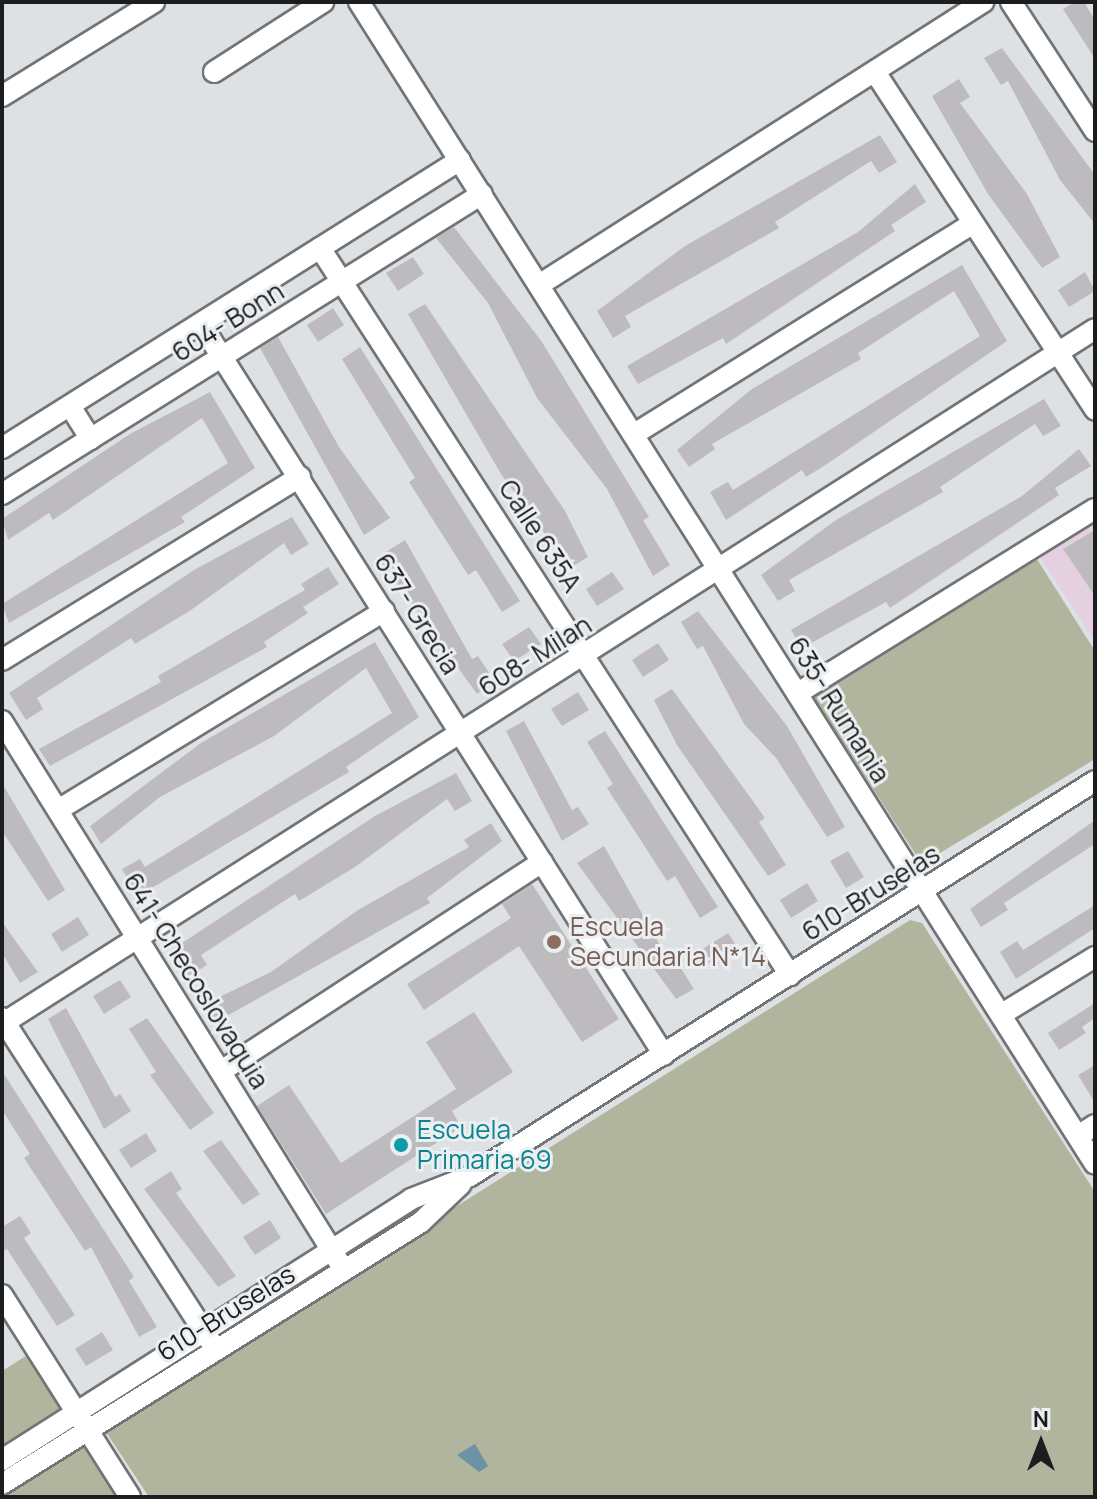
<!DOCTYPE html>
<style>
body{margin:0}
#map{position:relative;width:1097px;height:1499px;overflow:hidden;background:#dee1e4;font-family:Manrope,sans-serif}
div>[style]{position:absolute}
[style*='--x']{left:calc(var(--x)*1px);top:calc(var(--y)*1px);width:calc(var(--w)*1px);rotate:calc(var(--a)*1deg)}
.education>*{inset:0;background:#e4d0e0}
.green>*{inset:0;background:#b2b59d}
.water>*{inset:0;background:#6c92a5}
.building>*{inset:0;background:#bebbbe}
.roads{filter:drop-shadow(2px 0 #727577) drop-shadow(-2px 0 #727577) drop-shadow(0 2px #727577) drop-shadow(0 -2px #727577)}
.minor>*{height:20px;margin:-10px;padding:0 10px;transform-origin:10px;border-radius:10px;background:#fff}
.dots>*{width:22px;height:22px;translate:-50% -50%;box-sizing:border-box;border:4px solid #ebeff1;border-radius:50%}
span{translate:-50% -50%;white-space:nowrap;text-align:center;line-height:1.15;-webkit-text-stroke:6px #ebeff1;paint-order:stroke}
.street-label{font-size:26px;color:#1c1d1e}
.education-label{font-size:26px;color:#785e54}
.left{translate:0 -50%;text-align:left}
.culture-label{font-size:26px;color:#0d838f}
.frame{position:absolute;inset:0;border:4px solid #1c1d1e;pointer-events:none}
.north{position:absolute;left:1001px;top:1403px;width:80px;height:80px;-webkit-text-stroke:6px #ebeff1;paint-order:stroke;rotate:0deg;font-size:22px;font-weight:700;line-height:32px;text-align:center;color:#1c1d1e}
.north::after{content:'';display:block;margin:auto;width:28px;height:36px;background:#1c1d1e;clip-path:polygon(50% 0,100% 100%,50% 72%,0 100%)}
</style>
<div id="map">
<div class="education">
<i style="clip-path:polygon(1095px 518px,1095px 642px,1038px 554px)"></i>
</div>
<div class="green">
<i style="clip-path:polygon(1035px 556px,1095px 651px,1095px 759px,922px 864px,813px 697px)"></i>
<i style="clip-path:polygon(910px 920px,922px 923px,1095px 1192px,1095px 1497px,149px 1497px,104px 1429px)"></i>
<i style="clip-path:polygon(29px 1354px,63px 1407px,2px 1445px,2px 1371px)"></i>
<i style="clip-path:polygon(84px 1444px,117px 1497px,2px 1497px,2px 1496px)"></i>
</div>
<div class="water">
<i style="clip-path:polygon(475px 1444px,488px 1466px,479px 1472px,457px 1455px)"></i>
</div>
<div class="building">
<i style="clip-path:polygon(1075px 2px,1084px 2px,1095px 20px,1095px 59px,1063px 9px)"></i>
<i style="clip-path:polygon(1002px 48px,1095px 175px,1095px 224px,1060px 180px,1008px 81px,1001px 85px,984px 58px)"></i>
<i style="clip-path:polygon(959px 79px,970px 97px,960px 103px,1027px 194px,1060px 257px,1042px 268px,988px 194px,932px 96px)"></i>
<i style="clip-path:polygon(880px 135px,897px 162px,879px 173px,871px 161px,775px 222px,779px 228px,625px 316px,631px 327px,613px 338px,597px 311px,685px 246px)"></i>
<i style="clip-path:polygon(915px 184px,926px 202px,891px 225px,895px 231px,726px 344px,723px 338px,638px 384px,627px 366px,858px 232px)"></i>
<i style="clip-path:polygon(454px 227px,542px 342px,649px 517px,643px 520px,670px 565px,653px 576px,607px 489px,537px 398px,488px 303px,436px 238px)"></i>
<i style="clip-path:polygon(413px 257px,424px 274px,398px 291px,386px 273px)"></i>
<i style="clip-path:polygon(962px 265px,1007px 341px,824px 466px,806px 477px,802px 470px,726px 520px,710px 492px,728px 482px,733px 490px,980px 336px,954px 291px,858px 353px,861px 359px,712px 444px,715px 449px,689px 467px,677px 450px,752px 389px)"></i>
<i style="clip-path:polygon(1085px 272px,1095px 291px,1069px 307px,1058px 290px)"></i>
<i style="clip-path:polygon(425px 304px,565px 511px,588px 557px,570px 568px,501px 474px,408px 314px)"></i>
<i style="clip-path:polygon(333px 308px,344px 325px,318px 342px,307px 325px)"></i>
<i style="clip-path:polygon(278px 337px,339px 447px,390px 518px,364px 535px,260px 348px)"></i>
<i style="clip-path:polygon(360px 347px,520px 601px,502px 612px,476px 570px,468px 575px,409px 482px,415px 478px,342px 359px)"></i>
<i style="clip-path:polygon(210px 392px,255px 468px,181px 517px,185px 522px,9px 623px,2px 604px,228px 463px,202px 418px,53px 520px,49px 513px,8px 540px,2px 519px,130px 434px)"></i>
<i style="clip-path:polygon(1044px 399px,1061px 426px,1043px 436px,1035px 424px,940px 487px,943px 492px,789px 580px,795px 591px,778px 601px,761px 575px,836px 520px)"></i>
<i style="clip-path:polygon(1079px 449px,1091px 466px,1055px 488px,1059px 495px,890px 608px,886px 602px,802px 648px,791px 630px,1022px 496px)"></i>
<i style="clip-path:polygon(292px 517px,309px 544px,291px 555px,284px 543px,191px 610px,135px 644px,131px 638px,37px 698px,43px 709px,26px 720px,9px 693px,194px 570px)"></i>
<i style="clip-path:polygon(1095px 530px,1095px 596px,1063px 549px)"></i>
<i style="clip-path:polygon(405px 540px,472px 659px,478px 656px,495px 682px,477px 694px,378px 557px)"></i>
<i style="clip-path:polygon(328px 567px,339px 584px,303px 607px,308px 613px,264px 642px,267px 647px,50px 766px,39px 749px,161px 682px,158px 676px,305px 590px,301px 584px)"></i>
<i style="clip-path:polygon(612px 572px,624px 589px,597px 606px,586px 589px)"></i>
<i style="clip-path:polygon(698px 611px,787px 726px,845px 827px,827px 837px,776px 758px,744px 724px,703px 646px,697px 649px,681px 622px)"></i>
<i style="clip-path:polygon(529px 627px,541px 644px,514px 661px,502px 644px)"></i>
<i style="clip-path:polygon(375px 642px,419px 717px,346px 767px,349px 772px,138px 896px,122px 869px,140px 859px,145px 867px,392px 713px,366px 668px,274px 736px,160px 797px,101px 844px,90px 826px,201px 743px)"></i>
<i style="clip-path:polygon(658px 643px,669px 660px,643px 677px,632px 660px)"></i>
<i style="clip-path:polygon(672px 689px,765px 818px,759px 822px,786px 865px,768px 876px,677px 745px,654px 700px)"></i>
<i style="clip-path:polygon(578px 692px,589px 710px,562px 726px,551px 709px)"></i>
<i style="clip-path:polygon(524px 721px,572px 810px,578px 807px,589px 824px,562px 841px,506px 731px)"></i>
<i style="clip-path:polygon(605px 731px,718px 907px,700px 918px,675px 876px,667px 881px,607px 788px,613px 784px,587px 742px)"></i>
<i style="clip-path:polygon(456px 773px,472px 801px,455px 811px,447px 799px,355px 867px,299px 901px,295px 894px,201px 955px,207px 965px,189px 976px,173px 949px,375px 816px)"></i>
<i style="clip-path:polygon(2px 783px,65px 890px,48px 901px,2px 831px)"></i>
<i style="clip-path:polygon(1095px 820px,1095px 844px,1004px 903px,1008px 910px,981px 927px,970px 909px)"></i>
<i style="clip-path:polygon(491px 823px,502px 841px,427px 898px,430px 903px,214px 1023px,203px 1005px,271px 972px,358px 910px,469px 847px,464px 840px)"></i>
<i style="clip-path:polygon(604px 846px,671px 965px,677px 962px,694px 989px,676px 999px,577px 863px)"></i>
<i style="clip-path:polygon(848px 851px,864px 877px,846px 888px,830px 861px)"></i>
<i style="clip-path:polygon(807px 883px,818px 901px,791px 918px,780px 900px)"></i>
<i style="clip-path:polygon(532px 884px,619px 1019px,582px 1042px,519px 946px,424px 1010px,407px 984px,511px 918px,502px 904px)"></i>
<i style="clip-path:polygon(1095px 905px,1095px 928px,1016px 979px,1000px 952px,1017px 941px,1023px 950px)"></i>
<i style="clip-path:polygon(78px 917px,89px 935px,62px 952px,51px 934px)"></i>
<i style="clip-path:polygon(2px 922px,38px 972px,20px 983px,2px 953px)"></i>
<i style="clip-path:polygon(728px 933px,739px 950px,712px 967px,701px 950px)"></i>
<i style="clip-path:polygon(120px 980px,131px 997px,104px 1014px,93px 996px)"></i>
<i style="clip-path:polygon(1095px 1003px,1095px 1018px,1082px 1027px,1086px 1033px,1059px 1050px,1048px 1033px)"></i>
<i style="clip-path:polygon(66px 1008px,115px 1097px,120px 1094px,131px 1111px,104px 1129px,48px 1019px)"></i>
<i style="clip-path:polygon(474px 1012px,513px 1072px,452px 1111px,461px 1127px,326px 1214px,257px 1106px,289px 1085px,341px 1163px,456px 1089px,426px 1042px)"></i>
<i style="clip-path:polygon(147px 1018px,214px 1113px,190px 1130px,150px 1075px,156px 1072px,129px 1029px)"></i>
<i style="clip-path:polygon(1095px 1065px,1095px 1103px,1078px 1075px)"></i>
<i style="clip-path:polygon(2px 1071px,134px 1277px,129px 1281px,157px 1327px,139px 1337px,91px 1247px,85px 1251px,24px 1158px,30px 1154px,2px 1110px)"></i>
<i style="clip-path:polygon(146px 1133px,157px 1151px,131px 1168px,119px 1150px)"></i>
<i style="clip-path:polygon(221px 1140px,260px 1194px,243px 1205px,203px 1151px)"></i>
<i style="clip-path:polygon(171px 1171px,182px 1189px,176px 1193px,236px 1276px,218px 1287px,144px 1189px)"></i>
<i style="clip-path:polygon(20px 1216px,31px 1233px,24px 1238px,75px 1315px,57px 1326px,7px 1249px,2px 1252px,2px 1227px)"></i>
<i style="clip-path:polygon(270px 1220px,281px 1238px,255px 1255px,243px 1237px)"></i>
<i style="clip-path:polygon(102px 1332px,113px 1350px,86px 1366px,75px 1349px)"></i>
</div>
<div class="roads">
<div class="minor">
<i style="--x:359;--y:2;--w:1375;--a:57.65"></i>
<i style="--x:1011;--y:2;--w:154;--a:56.9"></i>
<i style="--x:214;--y:72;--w:130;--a:-32.7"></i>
<i style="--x:875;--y:72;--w:403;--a:56.9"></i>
<i style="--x:2;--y:96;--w:179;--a:-31.7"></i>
<i style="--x:320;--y:248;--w:866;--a:57.12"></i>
<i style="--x:539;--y:285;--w:527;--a:-32.51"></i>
<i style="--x:201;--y:324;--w:865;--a:57.65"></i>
<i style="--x:70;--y:406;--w:39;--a:58"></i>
<i style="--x:636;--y:433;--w:397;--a:-31.9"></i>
<i style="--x:2;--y:448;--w:541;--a:-32.16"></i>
<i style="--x:2;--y:494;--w:566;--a:-32.01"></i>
<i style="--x:2;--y:660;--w:350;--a:-31.6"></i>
<i style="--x:798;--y:693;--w:349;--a:-31.8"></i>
<i style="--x:2;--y:721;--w:647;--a:58.08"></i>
<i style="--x:58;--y:810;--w:382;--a:-31.4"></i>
<i style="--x:1002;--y:1014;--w:109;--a:-31.5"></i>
<i style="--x:2;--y:1018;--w:384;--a:57.2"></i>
<i style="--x:2;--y:1024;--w:1295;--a:-32.45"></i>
<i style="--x:223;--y:1070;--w:381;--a:-33.1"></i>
<i style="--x:1078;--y:1136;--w:20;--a:-33"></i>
<i style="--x:2;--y:1295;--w:239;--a:57.6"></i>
<i style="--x:2;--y:1460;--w:485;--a:-32.5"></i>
<i style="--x:411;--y:1199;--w:63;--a:-21.3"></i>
<i style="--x:470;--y:1176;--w:739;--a:-32.29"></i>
<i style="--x:2;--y:1484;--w:494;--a:-32"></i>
<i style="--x:421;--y:1222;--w:55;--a:-43.5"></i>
</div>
</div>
<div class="dots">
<i style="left:554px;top:942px;background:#8d6e63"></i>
<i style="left:401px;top:1145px;background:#0f9aa8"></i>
</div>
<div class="street-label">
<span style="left:228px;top:322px;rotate:-32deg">604- Bonn</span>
<span style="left:540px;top:536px;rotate:57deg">Calle 635A</span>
<span style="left:417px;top:614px;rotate:58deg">637- Grecia</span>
<span style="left:535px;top:656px;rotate:-32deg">608- Milan</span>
<span style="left:839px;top:710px;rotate:58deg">635- Rumania</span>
<span style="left:871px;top:893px;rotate:-32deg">610-Bruselas</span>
<span style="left:196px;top:981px;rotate:58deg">641- Checoslovaquia</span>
<span style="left:226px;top:1313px;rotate:-32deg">610-Bruselas</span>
</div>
<div class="education-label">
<span class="left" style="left:570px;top:942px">Escuela<br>Secundaria N*14</span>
</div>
<div class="culture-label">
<span class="left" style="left:417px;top:1145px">Escuela<br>Primaria 69</span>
</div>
<div class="frame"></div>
<div class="north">N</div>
</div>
